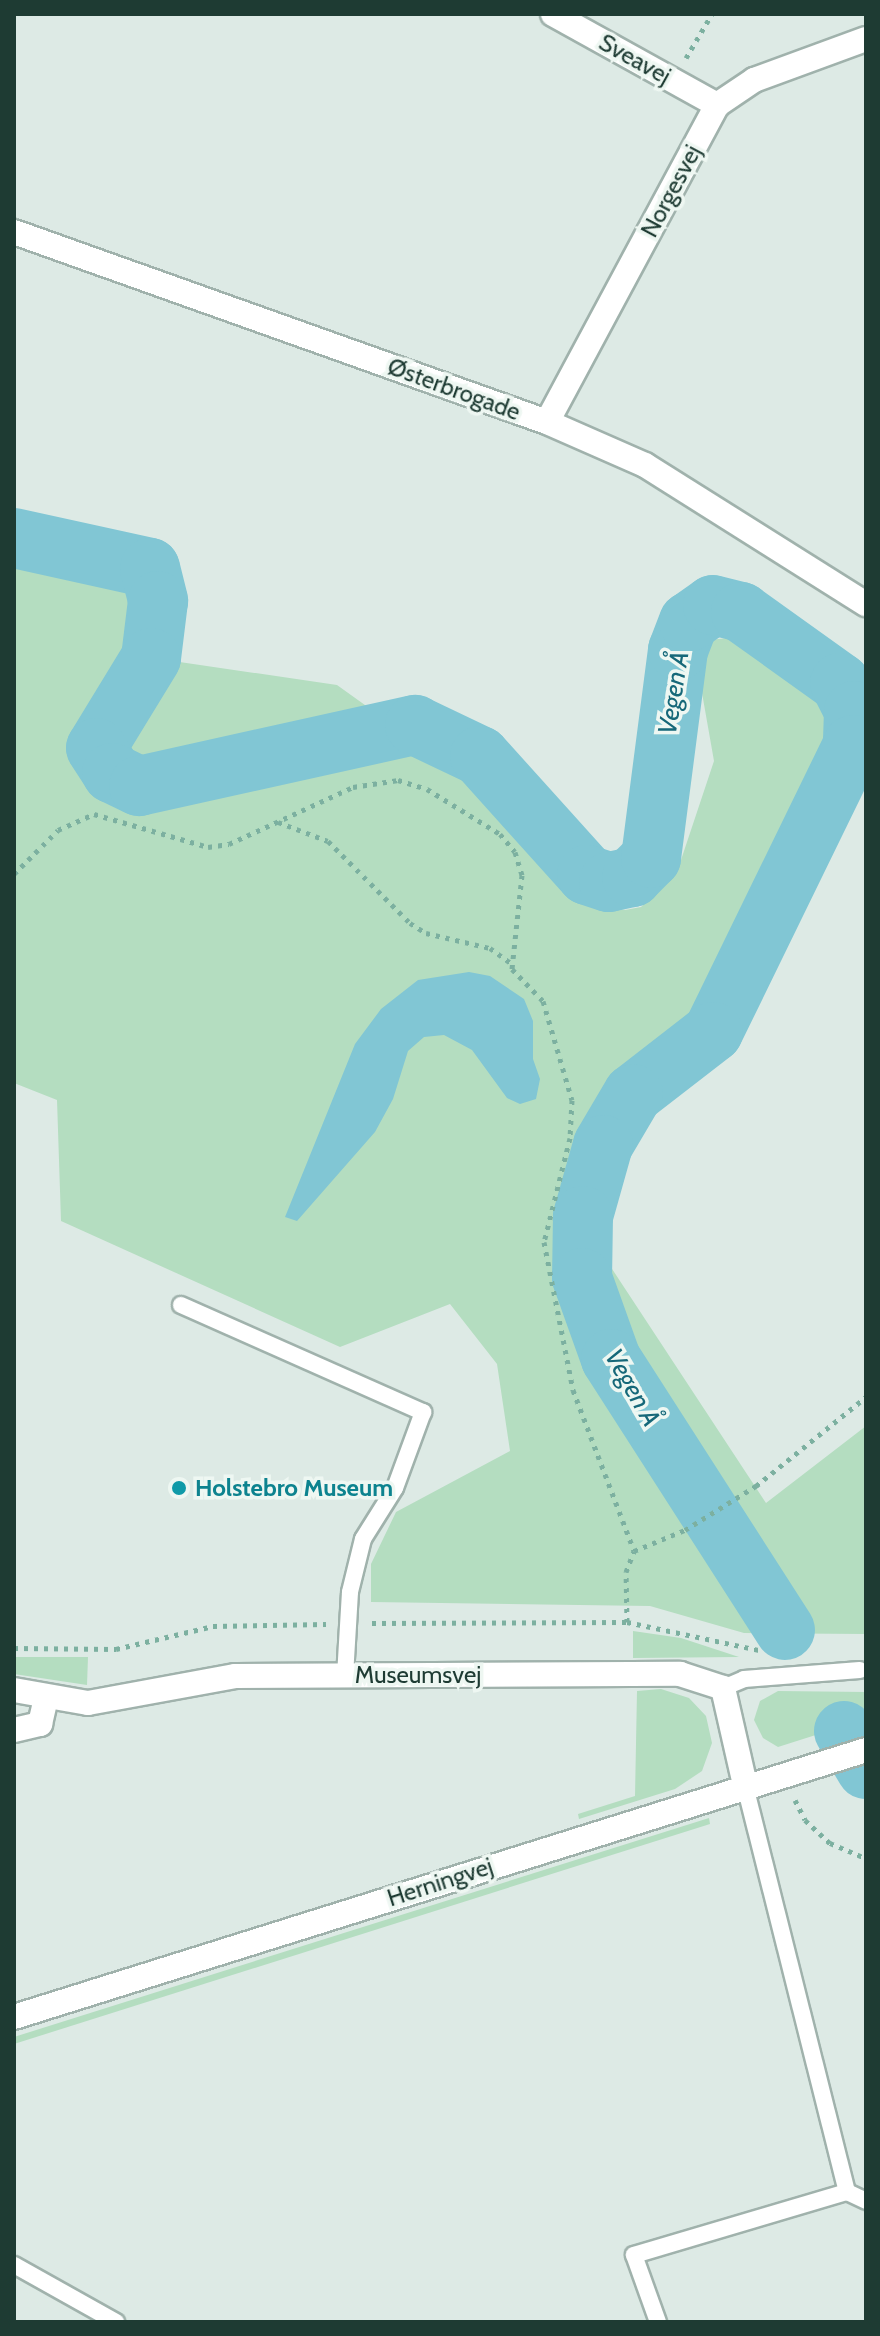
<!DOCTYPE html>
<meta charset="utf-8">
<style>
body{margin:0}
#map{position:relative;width:880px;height:2336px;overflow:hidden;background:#ddeae5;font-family:Cabin,sans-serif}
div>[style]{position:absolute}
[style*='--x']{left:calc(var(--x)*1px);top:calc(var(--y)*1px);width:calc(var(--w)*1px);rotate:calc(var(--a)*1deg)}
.green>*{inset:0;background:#b4ddc0}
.water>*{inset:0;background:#81c6d4}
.river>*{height:60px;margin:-30px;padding:0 30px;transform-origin:30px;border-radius:30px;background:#81c6d4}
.path>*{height:5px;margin-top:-2.5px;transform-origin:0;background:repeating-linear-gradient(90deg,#7cb0a0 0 4px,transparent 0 10px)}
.roads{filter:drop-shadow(2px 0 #a0b2ac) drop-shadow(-2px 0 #a0b2ac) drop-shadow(0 2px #a0b2ac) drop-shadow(0 -2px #a0b2ac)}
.lane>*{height:16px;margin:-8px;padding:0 8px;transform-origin:8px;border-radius:8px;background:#fff}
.street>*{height:24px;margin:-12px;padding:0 12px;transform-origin:12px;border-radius:12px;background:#fff}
.secondary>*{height:24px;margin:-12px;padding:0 12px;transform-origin:12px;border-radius:12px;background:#fff}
.dots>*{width:22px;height:22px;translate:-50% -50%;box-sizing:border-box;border:4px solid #eef7f2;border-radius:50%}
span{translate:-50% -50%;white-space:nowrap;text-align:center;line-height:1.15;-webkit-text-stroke:7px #eef7f2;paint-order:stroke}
.street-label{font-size:24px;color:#1e3b33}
.culture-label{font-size:24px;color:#0d838f;font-weight:700}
.left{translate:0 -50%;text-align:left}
.water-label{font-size:26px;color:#166879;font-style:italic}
.frame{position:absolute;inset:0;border:16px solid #1e3b33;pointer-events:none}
</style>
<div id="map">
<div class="green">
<i style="clip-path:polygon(14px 559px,123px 580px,166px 660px,337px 685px,464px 776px,590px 902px,625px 910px,641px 907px,677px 872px,714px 761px,696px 659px,711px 640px,734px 637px,823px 693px,834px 740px,711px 1011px,590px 1139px,570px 1205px,766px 1503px,866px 1426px,866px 1634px,744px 1633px,650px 1606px,371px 1602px,371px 1564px,396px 1512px,510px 1451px,497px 1364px,450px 1304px,340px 1347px,61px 1221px,57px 1100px,14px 1083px)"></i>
<i style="clip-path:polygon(633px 1631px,681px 1638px,739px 1657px,633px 1658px)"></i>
<i style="clip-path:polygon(14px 1657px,88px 1657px,87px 1685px,14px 1674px)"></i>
<i style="clip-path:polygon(661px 1689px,689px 1698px,706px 1716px,712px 1743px,702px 1771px,675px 1789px,579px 1819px,578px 1814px,635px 1796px,637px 1691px)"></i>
<i style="clip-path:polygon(778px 1691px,866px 1692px,866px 1719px,778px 1747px,763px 1738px,754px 1720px,760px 1701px)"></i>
<i style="clip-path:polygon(709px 1818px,710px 1824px,14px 2044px,14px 2037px)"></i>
</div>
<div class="water">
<i style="clip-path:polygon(469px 972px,490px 976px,524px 999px,533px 1021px,533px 1059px,540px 1079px,536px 1099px,520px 1104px,507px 1098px,472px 1050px,444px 1035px,424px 1037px,408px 1051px,393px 1099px,375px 1132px,297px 1221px,285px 1217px,355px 1044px,381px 1009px,418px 980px)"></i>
</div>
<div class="river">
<i style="--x:14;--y:538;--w:139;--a:12.4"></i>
<i style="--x:150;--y:568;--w:34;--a:76"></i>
<i style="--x:158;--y:601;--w:57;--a:97"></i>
<i style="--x:151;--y:658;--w:105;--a:121.4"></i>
<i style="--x:96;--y:748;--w:30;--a:57"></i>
<i style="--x:112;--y:773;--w:30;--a:26"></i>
<i style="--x:139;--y:786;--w:283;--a:-12.5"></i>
<i style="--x:415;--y:725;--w:72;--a:25.5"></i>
<i style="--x:480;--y:756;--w:160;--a:48"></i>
<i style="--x:587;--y:875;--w:23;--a:18"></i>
<i style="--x:609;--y:882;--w:24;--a:-12"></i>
<i style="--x:632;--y:877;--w:27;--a:-45"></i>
<i style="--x:651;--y:858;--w:210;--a:-82.6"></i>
<i style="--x:678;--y:650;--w:30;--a:-69"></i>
<i style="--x:689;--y:622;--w:29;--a:-35"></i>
<i style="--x:713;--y:605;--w:29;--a:14"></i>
<i style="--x:741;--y:612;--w:122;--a:35.6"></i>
<i style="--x:840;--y:683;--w:31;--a:63"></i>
<i style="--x:854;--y:711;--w:34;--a:92"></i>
<i style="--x:853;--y:745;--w:319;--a:116"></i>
<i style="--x:713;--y:1032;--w:101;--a:142.2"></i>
<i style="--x:633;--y:1094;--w:59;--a:120.5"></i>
<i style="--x:603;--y:1145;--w:74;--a:105.7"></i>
<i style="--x:583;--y:1216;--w:62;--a:90.9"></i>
<i style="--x:582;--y:1278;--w:86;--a:70.3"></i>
<i style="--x:611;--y:1359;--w:322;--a:57.3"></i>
<i style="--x:844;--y:1731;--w:44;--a:59.9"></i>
</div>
<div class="path">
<i style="--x:686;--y:58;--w:51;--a:-59.4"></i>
<i style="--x:278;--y:822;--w:53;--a:20.8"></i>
<i style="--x:328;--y:841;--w:116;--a:45"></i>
<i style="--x:410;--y:923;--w:19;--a:32"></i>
<i style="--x:426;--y:933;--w:66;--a:13.2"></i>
<i style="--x:490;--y:948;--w:26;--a:36"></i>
<i style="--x:14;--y:874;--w:62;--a:-45"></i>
<i style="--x:58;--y:830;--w:39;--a:-24"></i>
<i style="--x:94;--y:814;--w:119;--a:16.1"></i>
<i style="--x:208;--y:847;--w:21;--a:-8"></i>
<i style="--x:229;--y:844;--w:136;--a:-24.7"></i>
<i style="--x:353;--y:787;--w:46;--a:-8.8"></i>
<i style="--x:398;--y:780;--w:30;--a:17"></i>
<i style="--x:427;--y:789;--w:86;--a:31.7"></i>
<i style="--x:500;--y:834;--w:23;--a:50"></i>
<i style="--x:515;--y:852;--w:24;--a:73"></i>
<i style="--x:522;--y:875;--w:95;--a:96.1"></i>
<i style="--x:512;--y:969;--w:45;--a:45.9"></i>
<i style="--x:543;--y:1001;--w:103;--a:73.7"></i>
<i style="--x:572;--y:1100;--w:38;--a:93"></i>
<i style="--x:570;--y:1138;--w:107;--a:104"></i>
<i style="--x:544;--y:1242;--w:151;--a:78.9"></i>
<i style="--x:573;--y:1390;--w:172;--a:69.2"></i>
<i style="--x:627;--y:1622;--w:50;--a:-91.1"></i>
<i style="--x:626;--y:1572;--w:22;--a:-69"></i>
<i style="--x:634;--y:1551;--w:55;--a:-22.4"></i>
<i style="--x:685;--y:1530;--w:84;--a:-31.8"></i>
<i style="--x:756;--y:1486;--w:141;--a:-39"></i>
<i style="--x:372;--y:1623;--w:255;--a:-0.2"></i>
<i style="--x:627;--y:1622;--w:139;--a:12"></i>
<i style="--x:14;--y:1648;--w:102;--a:0.6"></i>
<i style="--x:116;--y:1649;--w:100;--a:-13.3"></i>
<i style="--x:213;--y:1626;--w:113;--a:-1"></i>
<i style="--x:795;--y:1800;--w:22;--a:63"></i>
<i style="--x:805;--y:1820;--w:34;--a:43"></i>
<i style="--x:830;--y:1843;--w:39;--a:23"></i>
</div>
<div class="roads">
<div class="lane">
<i style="--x:181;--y:1305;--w:265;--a:23.9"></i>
<i style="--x:423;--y:1412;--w:81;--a:110.2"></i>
<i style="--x:395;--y:1488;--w:60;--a:122.1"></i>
<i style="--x:363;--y:1539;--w:55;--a:103.8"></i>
<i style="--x:350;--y:1592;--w:83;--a:93.4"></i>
<i style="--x:723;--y:1688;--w:23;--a:-23"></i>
<i style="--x:744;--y:1679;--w:116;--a:-4.4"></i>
<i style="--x:847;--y:2192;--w:21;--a:25"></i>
<i style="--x:14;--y:2265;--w:117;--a:29.2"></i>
<i style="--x:658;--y:2322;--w:71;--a:-109.7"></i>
<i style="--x:634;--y:2255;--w:222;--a:-16.5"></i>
<i style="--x:847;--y:2192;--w:420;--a:-104.1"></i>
</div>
<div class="street">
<i style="--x:553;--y:14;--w:188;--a:29"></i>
<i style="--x:14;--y:232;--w:566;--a:19.62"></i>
<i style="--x:547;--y:422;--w:107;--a:23.7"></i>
<i style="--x:645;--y:465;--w:261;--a:32.2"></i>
<i style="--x:547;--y:422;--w:360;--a:-61.8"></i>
<i style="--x:717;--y:105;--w:45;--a:-34"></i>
<i style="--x:754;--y:80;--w:119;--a:-20.1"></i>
<i style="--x:14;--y:1690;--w:75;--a:10"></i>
<i style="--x:88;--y:1703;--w:149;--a:-10.4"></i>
<i style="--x:235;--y:1676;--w:445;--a:-0.3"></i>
<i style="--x:680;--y:1674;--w:45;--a:18"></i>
<i style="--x:723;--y:1688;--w:99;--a:77.2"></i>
<i style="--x:14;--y:1730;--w:27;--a:-13"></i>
<i style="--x:40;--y:1724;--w:26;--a:-77"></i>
</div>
<div class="secondary">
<i style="--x:14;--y:2017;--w:893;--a:-17.4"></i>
</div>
</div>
<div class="dots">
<i style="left:179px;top:1488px;background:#0f9aa8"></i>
</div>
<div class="street-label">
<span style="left:635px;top:59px;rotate:29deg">Sveavej</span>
<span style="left:671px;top:191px;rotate:-62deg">Norgesvej</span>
<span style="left:454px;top:389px;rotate:20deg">Østerbrogade</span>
<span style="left:418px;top:1675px">Museumsvej</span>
<span style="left:440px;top:1882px;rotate:-18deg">Herningvej</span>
</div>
<div class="culture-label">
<span class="left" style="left:195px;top:1488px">Holstebro Museum</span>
</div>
<div class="water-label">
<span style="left:674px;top:693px;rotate:-81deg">Vegen Å</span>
<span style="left:632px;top:1388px;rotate:60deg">Vegen Å</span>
</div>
<div class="frame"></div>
</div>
